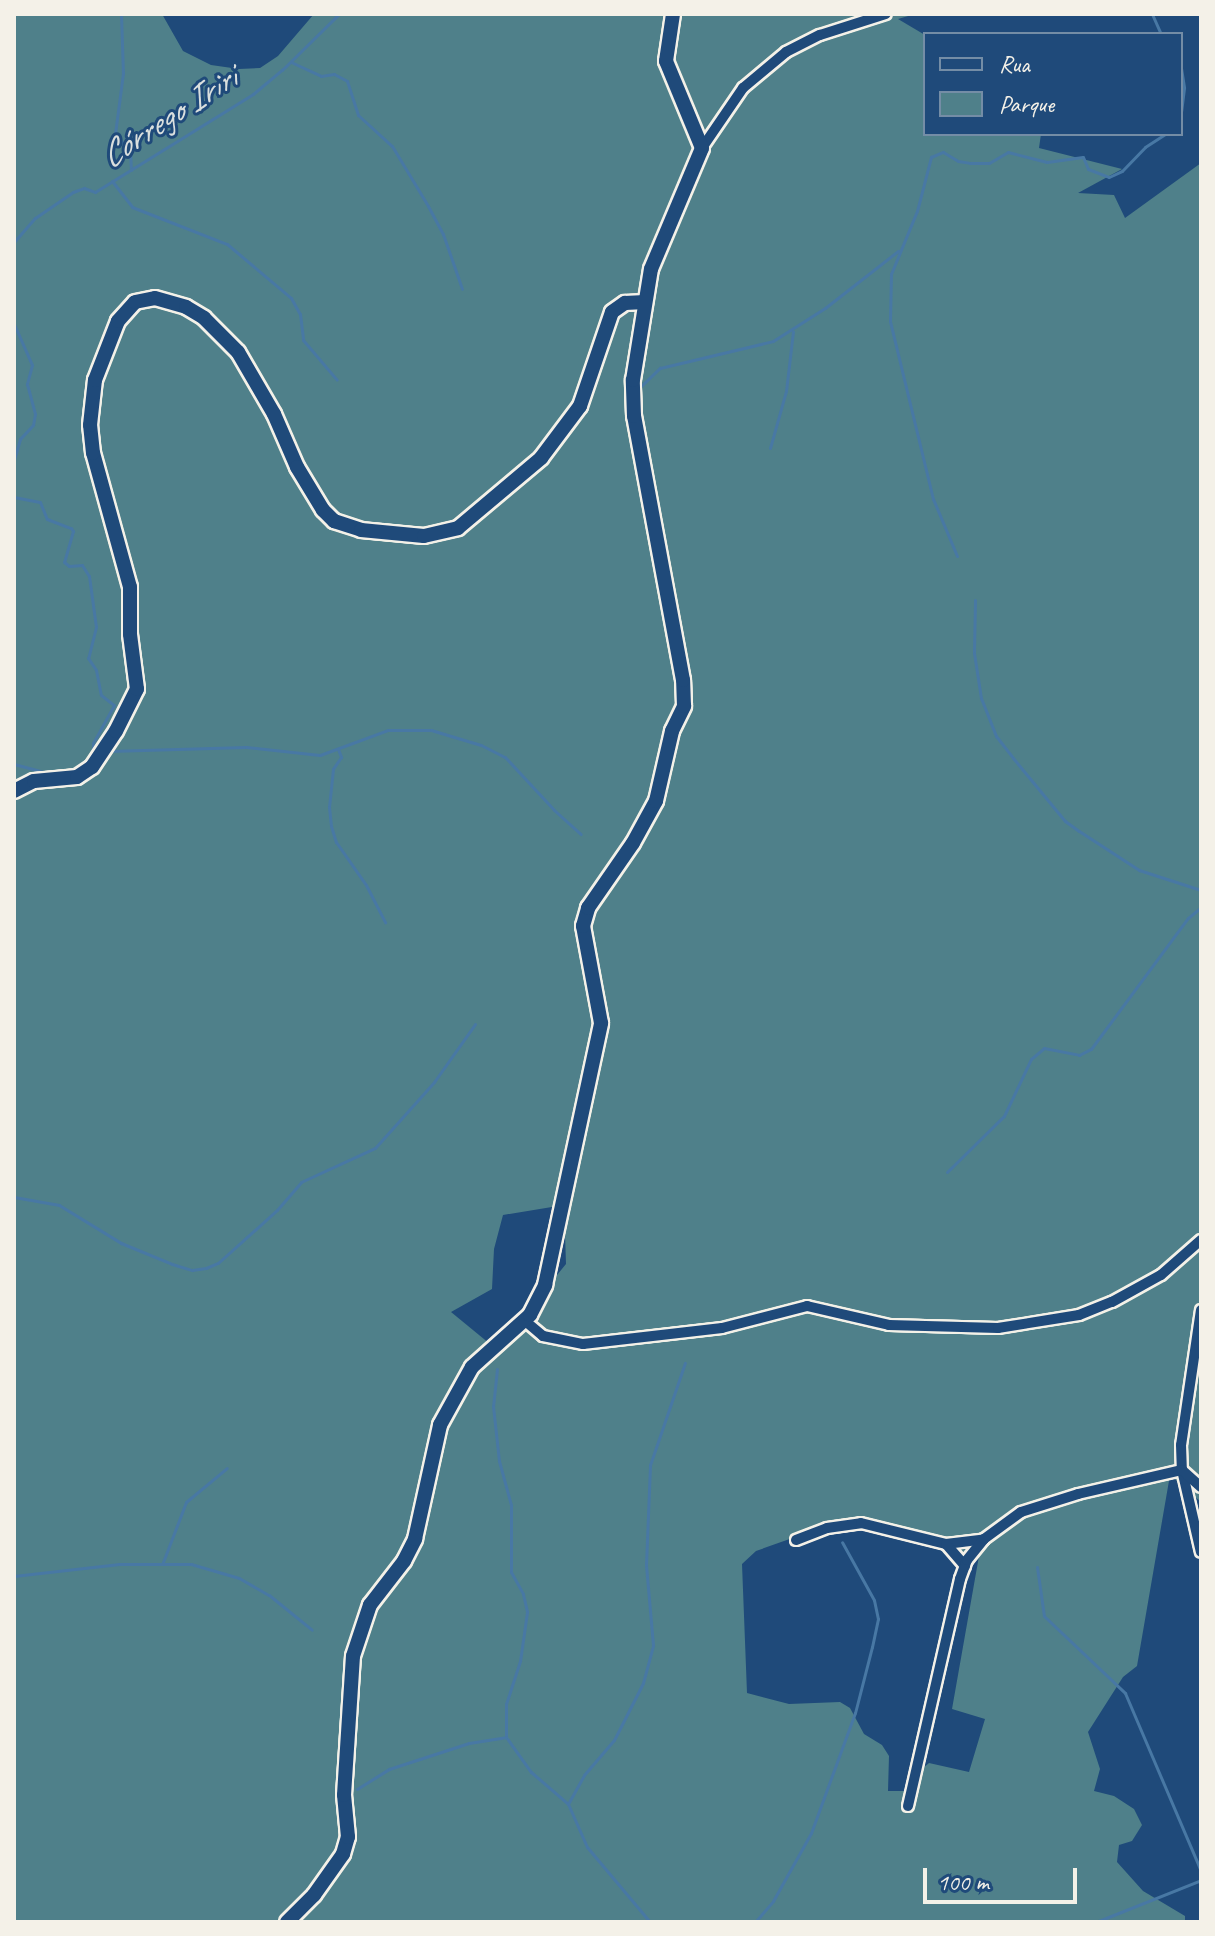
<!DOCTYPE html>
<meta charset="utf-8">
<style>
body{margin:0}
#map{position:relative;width:1215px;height:1936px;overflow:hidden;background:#1f4a7a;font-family:Caveat,sans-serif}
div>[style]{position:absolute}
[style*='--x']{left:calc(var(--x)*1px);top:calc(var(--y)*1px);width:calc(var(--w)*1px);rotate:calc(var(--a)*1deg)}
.green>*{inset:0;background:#4f808a}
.stream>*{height:3px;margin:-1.5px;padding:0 1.5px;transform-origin:1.5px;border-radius:1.5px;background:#4878a4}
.roads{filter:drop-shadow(2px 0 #f4f1e8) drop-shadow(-2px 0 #f4f1e8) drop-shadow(0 2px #f4f1e8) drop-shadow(0 -2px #f4f1e8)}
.street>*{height:10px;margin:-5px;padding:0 5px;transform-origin:5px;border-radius:5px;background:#1f4a7a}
.secondary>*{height:14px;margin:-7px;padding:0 7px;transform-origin:7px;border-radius:7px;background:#1f4a7a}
span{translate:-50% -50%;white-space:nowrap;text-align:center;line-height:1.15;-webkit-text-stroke:6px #1f4a7a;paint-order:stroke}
.water-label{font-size:36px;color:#dadfde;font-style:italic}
.frame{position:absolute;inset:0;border:16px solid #f4f1e8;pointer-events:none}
.legend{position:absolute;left:923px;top:32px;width:260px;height:104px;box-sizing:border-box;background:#1f4a7a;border:2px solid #748da6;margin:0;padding:10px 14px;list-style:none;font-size:24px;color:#f4f1e8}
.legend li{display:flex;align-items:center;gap:16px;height:40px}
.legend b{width:40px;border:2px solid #748da6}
.scale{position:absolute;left:923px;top:1868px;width:154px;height:36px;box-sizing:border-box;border:4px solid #f4f1e8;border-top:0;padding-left:10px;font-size:24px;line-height:28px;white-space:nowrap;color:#f4f1e8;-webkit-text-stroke:6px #1f4a7a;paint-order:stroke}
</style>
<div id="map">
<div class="green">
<i style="clip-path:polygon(evenodd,14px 14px,162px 14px,183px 51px,211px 65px,239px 69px,260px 68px,278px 56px,314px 14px,915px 14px,898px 19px,925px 35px,925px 134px,1041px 134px,1039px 148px,1122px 169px,1078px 193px,1114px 195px,1125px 218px,1201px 163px,1201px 1502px,1170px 1475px,1137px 1666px,1123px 1677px,1088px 1732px,1100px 1769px,1094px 1791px,1114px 1796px,1134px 1809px,1142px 1825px,1132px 1841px,1119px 1845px,1117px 1862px,1143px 1891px,1185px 1916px,1185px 1922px,14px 1922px,14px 14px,564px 1205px,566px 1264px,544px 1291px,524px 1325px,490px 1344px,451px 1312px,492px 1289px,494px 1249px,503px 1215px,564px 1205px,14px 14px,835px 1523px,876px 1528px,962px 1554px,979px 1556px,952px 1709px,985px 1719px,969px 1772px,929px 1763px,915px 1775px,907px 1791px,888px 1791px,889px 1756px,882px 1745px,864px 1734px,850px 1708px,840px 1702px,789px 1704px,747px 1693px,742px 1564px,756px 1551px,835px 1523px)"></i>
</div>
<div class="stream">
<i style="--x:121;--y:14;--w:59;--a:88.1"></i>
<i style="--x:123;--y:73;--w:62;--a:97.5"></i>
<i style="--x:115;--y:134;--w:23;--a:49"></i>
<i style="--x:130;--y:151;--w:19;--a:87"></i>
<i style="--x:1152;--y:14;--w:22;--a:66"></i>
<i style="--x:291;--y:62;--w:33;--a:25"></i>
<i style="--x:321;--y:76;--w:13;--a:-9"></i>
<i style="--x:334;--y:74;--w:15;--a:28"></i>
<i style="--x:347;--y:81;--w:36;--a:72"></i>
<i style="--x:358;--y:115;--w:46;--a:42.4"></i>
<i style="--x:392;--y:146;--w:70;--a:59"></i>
<i style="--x:428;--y:206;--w:32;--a:62"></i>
<i style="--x:443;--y:234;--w:58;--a:70.9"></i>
<i style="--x:1181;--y:68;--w:20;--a:81"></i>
<i style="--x:1184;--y:88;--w:23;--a:97"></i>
<i style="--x:112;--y:181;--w:33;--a:52"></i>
<i style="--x:132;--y:207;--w:102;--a:21.3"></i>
<i style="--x:227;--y:244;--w:84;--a:40.2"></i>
<i style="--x:291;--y:298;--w:18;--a:61"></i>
<i style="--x:300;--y:314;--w:26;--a:83"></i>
<i style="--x:303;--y:340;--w:52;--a:49.6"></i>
<i style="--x:14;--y:242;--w:32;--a:-49"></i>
<i style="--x:35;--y:218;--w:46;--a:-34.4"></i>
<i style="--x:73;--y:192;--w:12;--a:-20"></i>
<i style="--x:84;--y:188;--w:12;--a:20"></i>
<i style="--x:95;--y:192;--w:186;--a:-31.8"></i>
<i style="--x:253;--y:94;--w:38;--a:-40"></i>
<i style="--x:282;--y:70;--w:80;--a:-44.5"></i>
<i style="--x:14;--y:324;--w:45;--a:66.3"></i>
<i style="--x:32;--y:365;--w:20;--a:105"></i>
<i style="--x:27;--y:384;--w:31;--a:75"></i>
<i style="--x:35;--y:414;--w:11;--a:100"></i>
<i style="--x:33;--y:425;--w:19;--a:133"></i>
<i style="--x:20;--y:439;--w:22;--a:106"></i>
<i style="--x:640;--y:387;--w:28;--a:-44"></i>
<i style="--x:660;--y:368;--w:116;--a:-13.4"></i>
<i style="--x:773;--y:341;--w:62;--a:-32.4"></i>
<i style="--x:825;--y:308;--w:93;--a:-38"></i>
<i style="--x:770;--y:448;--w:59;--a:-74.3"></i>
<i style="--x:786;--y:391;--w:60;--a:-83.3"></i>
<i style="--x:14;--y:497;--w:26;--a:11"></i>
<i style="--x:40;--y:502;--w:18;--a:68"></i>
<i style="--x:47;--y:519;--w:26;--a:21"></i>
<i style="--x:71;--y:528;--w:4;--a:56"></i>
<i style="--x:73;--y:531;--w:32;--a:106"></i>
<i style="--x:64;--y:562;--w:6;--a:39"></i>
<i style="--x:69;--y:566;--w:13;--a:-4"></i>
<i style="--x:82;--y:565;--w:13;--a:58"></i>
<i style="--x:89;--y:576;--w:51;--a:82.2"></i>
<i style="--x:96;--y:627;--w:32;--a:104"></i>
<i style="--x:88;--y:658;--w:14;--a:56"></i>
<i style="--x:96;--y:670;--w:25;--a:79"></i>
<i style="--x:101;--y:695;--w:16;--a:38"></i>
<i style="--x:114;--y:705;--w:43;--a:118.9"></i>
<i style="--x:93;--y:743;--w:10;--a:90"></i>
<i style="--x:957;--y:556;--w:62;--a:-112.8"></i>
<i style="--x:933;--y:499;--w:183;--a:-103.6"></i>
<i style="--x:890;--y:321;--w:47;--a:-88.8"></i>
<i style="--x:891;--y:274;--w:68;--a:-67.6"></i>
<i style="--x:917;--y:211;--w:56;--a:-75.5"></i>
<i style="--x:931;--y:157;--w:13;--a:-23"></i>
<i style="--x:943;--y:152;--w:17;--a:31"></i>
<i style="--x:958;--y:161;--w:12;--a:9"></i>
<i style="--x:970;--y:163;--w:19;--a:0"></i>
<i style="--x:989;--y:163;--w:22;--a:-30"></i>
<i style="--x:1008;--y:152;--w:40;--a:14.4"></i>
<i style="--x:1047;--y:162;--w:36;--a:-8"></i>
<i style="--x:1083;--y:157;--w:13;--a:67"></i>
<i style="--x:1088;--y:169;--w:22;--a:21"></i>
<i style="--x:1109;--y:177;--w:14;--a:-25"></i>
<i style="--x:1122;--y:171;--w:33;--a:-46"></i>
<i style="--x:1145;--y:147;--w:24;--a:-33"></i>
<i style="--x:975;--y:600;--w:53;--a:91.1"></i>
<i style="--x:974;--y:653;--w:46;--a:81.2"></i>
<i style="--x:981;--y:698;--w:41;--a:68.5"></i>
<i style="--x:996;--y:736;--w:28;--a:52"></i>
<i style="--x:1013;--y:758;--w:82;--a:50.5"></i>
<i style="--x:1065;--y:821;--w:17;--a:36"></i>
<i style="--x:1079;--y:831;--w:72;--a:33"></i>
<i style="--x:1139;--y:870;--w:65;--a:17.9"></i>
<i style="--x:338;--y:749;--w:9;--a:69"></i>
<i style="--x:341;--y:757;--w:14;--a:124"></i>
<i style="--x:333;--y:769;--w:38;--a:96"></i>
<i style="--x:329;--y:807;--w:19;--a:84"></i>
<i style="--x:331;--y:826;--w:17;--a:73"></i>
<i style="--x:336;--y:842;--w:52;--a:55.1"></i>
<i style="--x:366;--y:885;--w:42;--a:62.8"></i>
<i style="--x:109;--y:751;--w:137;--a:-1.7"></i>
<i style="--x:246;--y:747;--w:74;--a:6.2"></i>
<i style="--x:320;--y:755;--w:72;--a:-20.2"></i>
<i style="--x:388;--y:730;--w:43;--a:0"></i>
<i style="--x:431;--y:730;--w:52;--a:16.7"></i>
<i style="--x:481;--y:745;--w:27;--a:27"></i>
<i style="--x:505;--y:757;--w:72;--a:47.2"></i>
<i style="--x:554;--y:810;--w:36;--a:42"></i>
<i style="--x:14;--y:764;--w:34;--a:15"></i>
<i style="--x:47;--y:773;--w:34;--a:-8"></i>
<i style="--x:947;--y:1172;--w:80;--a:-44.5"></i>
<i style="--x:1004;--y:1116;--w:63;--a:-64.7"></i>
<i style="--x:1031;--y:1059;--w:17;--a:-40"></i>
<i style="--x:1044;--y:1048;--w:36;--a:11"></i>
<i style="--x:1079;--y:1055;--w:13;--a:-27"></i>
<i style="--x:1091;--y:1049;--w:163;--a:-53.5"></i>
<i style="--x:1188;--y:918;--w:17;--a:-40"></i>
<i style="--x:14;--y:1197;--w:46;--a:10.1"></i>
<i style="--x:59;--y:1205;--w:73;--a:31.5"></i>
<i style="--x:121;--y:1243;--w:55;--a:22.4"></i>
<i style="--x:172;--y:1264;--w:21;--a:17"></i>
<i style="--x:192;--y:1270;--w:14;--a:-8"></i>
<i style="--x:206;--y:1268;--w:13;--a:-23"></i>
<i style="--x:218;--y:1263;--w:79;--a:-41.9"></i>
<i style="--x:277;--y:1210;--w:37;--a:-49"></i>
<i style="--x:301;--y:1182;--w:81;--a:-24.7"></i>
<i style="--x:375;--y:1148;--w:89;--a:-48.2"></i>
<i style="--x:434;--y:1082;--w:71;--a:-54.7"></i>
<i style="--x:497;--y:1369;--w:37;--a:96"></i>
<i style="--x:493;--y:1406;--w:55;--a:83.8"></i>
<i style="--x:499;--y:1461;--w:46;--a:74.7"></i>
<i style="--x:511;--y:1505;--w:67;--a:90"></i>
<i style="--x:511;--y:1572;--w:25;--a:61"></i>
<i style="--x:523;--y:1594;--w:18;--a:77"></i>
<i style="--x:527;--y:1612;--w:49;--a:98.1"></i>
<i style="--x:520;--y:1661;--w:45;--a:108"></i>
<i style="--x:506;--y:1704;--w:33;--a:90"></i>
<i style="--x:506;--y:1737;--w:43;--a:54.5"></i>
<i style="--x:531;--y:1772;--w:48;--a:40.7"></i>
<i style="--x:163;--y:1562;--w:64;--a:-69"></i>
<i style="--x:186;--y:1502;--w:53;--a:-39.7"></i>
<i style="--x:1037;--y:1567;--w:49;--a:81.9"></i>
<i style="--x:1044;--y:1616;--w:112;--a:43.5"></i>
<i style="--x:1125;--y:1693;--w:194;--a:66.9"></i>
<i style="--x:14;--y:1576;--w:106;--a:-6.5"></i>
<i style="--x:119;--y:1564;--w:72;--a:0"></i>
<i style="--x:191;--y:1564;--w:50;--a:16.3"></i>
<i style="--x:239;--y:1578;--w:34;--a:30"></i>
<i style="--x:269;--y:1595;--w:55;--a:39.1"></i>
<i style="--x:357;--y:1789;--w:38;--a:-32"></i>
<i style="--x:389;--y:1769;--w:84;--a:-18"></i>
<i style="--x:469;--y:1743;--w:37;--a:-9"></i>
<i style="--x:650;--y:1922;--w:98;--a:-130"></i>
<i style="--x:587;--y:1847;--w:47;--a:-113.8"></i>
<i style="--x:568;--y:1804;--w:33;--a:-61"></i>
<i style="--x:584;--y:1775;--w:46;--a:-49.4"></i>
<i style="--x:614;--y:1740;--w:64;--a:-63"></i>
<i style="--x:643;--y:1683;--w:39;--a:-75"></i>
<i style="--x:653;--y:1645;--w:80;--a:-95"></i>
<i style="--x:646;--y:1565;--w:100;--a:-87.7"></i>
<i style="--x:650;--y:1465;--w:108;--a:-71.1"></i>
<i style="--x:755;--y:1922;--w:28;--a:-49"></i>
<i style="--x:773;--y:1901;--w:78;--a:-60.8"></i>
<i style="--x:811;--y:1833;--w:128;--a:-69.9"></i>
<i style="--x:855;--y:1713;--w:68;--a:-75.6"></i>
<i style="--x:872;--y:1647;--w:29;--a:-78"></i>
<i style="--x:878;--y:1619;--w:19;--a:-102"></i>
<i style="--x:874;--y:1600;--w:66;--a:-118.9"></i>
<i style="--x:1096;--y:1922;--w:113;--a:-21.8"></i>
</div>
<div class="roads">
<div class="street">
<i style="--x:702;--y:148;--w:73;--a:-55.7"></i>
<i style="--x:743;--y:88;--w:56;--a:-39.9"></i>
<i style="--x:786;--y:52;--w:38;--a:-27"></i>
<i style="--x:820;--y:35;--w:69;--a:-17.7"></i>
<i style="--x:1201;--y:1310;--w:136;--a:98.4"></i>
<i style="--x:1181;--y:1445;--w:25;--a:88"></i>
<i style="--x:1182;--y:1470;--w:84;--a:77"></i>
<i style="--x:524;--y:1320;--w:25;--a:40"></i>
<i style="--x:543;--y:1336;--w:41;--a:11.3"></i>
<i style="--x:583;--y:1344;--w:140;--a:-6.6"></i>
<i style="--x:722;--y:1328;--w:88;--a:-14.5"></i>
<i style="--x:807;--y:1306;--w:84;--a:13"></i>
<i style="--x:889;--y:1325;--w:109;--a:1.6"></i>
<i style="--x:998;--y:1328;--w:82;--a:-9.1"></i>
<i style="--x:1079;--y:1315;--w:35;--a:-22"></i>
<i style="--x:1112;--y:1302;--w:56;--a:-28.9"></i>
<i style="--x:1161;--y:1275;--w:53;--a:-41.2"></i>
<i style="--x:796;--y:1540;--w:33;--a:-21"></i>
<i style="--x:827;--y:1528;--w:34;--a:-8"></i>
<i style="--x:861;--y:1523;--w:88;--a:13.9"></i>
<i style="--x:946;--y:1544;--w:38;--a:-7"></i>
<i style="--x:946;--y:1544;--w:29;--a:49"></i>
<i style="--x:908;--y:1806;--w:233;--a:-77.1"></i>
<i style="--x:960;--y:1579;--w:20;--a:-70"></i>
<i style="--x:967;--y:1560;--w:27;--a:-51"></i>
<i style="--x:984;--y:1539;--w:46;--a:-36.1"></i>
<i style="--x:1021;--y:1512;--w:60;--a:-17.5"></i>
<i style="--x:1078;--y:1494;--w:107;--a:-13"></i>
<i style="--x:1182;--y:1470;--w:25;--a:42"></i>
</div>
<div class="secondary">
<i style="--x:14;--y:791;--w:22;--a:-27"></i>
<i style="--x:34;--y:781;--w:43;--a:-5.3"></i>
<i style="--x:77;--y:777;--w:18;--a:-34"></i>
<i style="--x:92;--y:767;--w:43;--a:-56.3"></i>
<i style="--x:116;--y:731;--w:47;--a:-63.4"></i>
<i style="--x:137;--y:689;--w:55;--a:-97.3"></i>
<i style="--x:130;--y:634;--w:47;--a:-90"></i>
<i style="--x:130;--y:587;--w:139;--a:-105.4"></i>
<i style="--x:93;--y:453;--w:28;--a:-96"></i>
<i style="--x:90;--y:425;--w:45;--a:-83.7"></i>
<i style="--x:95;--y:380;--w:63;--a:-68.7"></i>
<i style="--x:118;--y:321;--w:25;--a:-48"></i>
<i style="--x:135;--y:302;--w:20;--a:-11"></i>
<i style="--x:155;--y:298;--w:32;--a:16"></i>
<i style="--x:186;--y:307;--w:21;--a:31"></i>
<i style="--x:204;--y:318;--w:48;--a:45"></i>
<i style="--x:238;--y:352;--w:72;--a:59.9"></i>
<i style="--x:274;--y:414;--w:58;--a:66.5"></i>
<i style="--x:297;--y:467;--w:50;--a:58.8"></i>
<i style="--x:323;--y:510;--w:16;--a:45"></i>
<i style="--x:334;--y:521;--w:28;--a:18"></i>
<i style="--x:361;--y:530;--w:63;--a:5.4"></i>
<i style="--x:424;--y:536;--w:35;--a:-13"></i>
<i style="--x:458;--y:528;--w:109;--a:-40.1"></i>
<i style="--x:541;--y:458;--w:65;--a:-53.1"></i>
<i style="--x:580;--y:406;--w:99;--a:-71.2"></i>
<i style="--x:612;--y:312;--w:16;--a:-35"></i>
<i style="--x:625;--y:303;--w:20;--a:-3"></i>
<i style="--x:287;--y:1922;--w:38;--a:-45"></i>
<i style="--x:314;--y:1895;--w:50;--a:-54.7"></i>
<i style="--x:343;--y:1854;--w:18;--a:-74"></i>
<i style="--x:348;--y:1837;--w:42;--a:-95.4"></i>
<i style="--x:344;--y:1795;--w:139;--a:-86.3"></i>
<i style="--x:353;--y:1656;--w:54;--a:-71.6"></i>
<i style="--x:370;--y:1605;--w:56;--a:-52.3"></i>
<i style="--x:404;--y:1561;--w:25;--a:-63"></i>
<i style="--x:415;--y:1539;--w:117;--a:-77.6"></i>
<i style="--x:440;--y:1425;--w:66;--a:-61.1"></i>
<i style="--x:472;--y:1367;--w:78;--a:-41.9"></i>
<i style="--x:530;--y:1315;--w:34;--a:-63"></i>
<i style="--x:545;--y:1285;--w:268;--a:-77.9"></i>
<i style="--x:601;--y:1023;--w:99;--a:-100.5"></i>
<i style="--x:583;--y:926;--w:19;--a:-74"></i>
<i style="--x:588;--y:908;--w:79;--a:-55.3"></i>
<i style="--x:633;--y:843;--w:48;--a:-61.3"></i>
<i style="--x:656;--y:801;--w:72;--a:-77.1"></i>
<i style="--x:672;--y:731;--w:28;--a:-64"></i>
<i style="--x:684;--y:706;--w:26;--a:-92"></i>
<i style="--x:683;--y:680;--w:269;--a:-100.5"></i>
<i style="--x:634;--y:416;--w:36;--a:-92"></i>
<i style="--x:633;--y:380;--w:112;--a:-80.8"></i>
<i style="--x:651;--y:269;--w:131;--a:-67.1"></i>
<i style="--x:702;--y:148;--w:94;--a:-112.5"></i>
<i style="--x:666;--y:61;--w:48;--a:-81.5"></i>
</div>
</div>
<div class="water-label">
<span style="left:168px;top:117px;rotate:-33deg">Córrego Iriri</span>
</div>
<div class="frame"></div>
<ul class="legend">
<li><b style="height:10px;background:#1f4a7a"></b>Rua</li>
<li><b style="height:22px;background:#4f808a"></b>Parque</li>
</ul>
<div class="scale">100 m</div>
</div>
